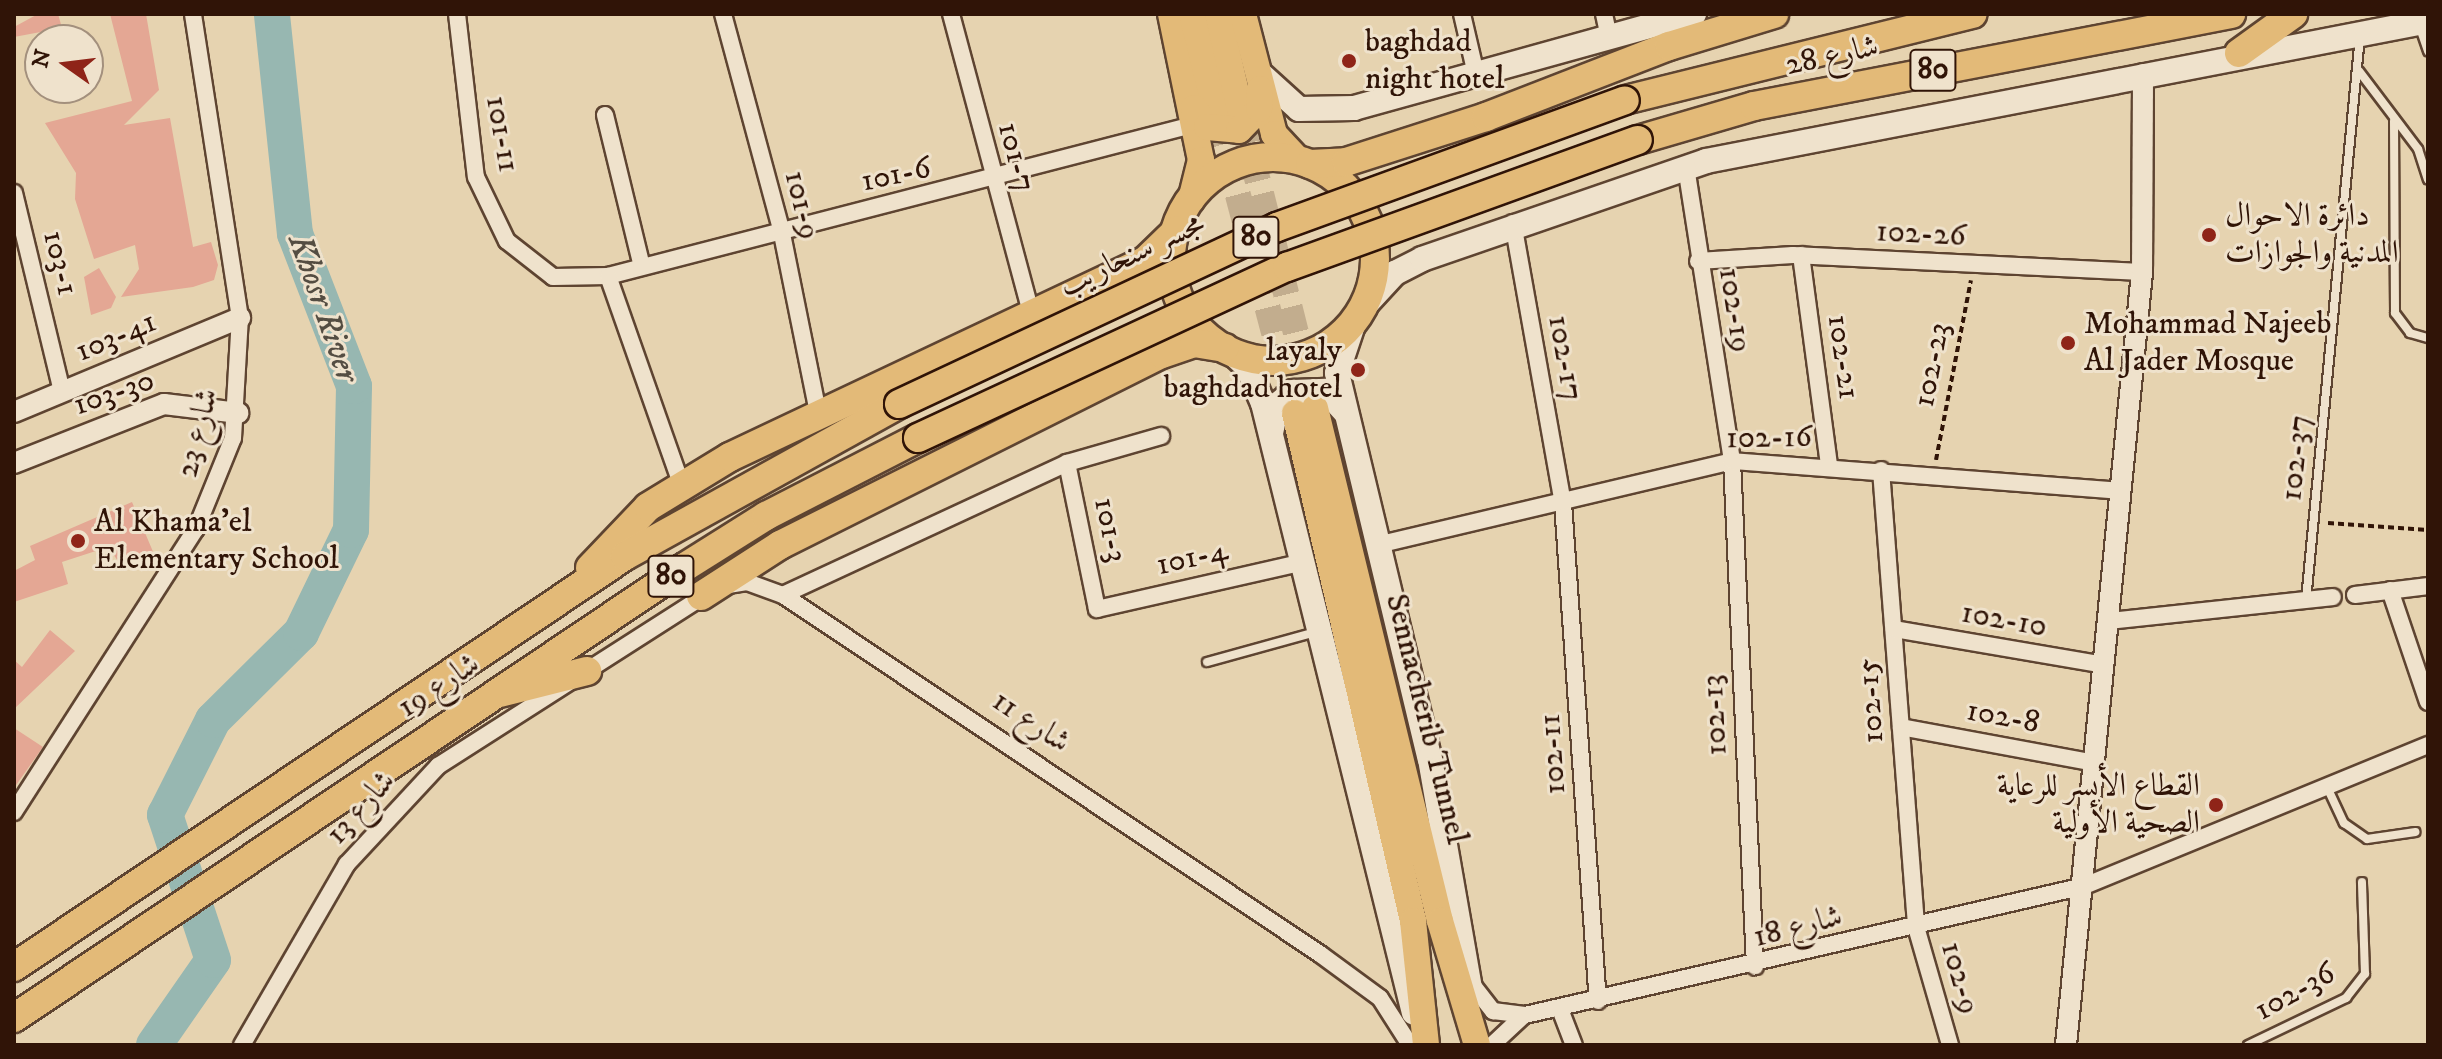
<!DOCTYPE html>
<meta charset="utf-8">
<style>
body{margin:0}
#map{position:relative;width:2442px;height:1059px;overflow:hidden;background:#e6d3b0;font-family:"IM FELL DW Pica",Amiri,serif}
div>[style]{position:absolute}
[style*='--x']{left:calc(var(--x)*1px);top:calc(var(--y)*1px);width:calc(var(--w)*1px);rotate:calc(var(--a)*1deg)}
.river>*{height:36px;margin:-18px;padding:0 18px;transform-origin:18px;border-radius:18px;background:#97b7b1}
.building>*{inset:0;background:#e4a794}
.primary-tunnel>*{height:26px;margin-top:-13px;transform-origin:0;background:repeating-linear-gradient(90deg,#c2ad8e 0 26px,transparent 0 39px)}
.path>*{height:4px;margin-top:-2px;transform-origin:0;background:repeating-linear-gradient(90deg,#301407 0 6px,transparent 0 10px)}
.roads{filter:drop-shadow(2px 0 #5e4431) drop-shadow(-2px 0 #5e4431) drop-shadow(0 2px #5e4431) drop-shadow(0 -2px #5e4431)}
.service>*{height:8px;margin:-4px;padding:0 4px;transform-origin:4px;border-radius:4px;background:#efe2cc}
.minor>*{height:16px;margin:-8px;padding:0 8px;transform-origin:8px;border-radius:8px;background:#efe2cc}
.tertiary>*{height:20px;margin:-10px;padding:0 10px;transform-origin:10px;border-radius:10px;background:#efe2cc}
.secondary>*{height:24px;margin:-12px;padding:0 12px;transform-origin:12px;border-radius:12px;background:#efe2cc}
.primary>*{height:26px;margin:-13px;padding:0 13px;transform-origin:13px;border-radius:13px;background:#e3ba78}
.trunk>*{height:28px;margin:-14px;padding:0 14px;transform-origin:14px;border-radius:14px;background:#e3ba78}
.trunk>.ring{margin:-14px;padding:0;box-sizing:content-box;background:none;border:28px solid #e3ba78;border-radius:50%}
.bridges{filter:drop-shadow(2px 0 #301407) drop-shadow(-2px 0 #301407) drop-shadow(0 2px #301407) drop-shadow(0 -2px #301407)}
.trunk-bridge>*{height:28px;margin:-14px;padding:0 14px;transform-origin:14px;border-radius:14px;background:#e3ba78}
.dots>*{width:22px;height:22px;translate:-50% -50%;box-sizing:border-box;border:4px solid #efe2cc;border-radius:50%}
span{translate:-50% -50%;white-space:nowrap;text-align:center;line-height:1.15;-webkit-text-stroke:6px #efe2cc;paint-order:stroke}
.shield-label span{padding:2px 6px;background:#efe2cc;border:2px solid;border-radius:6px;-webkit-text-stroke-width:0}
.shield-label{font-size:30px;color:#301407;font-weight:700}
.poi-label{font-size:32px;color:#301407}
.left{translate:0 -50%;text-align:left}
.right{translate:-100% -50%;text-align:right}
.street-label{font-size:32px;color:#301407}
.water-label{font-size:34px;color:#544d42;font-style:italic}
.frame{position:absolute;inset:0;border:16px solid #301407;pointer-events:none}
.north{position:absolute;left:24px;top:24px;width:80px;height:80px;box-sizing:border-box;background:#efe2cc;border:2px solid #a3907d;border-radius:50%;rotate:284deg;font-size:22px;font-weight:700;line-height:32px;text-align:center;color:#301407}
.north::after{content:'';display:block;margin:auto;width:28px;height:36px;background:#8f2418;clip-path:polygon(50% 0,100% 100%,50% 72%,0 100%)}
</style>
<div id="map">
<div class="river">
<i style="--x:154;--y:1045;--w:103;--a:-55.2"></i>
<i style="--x:213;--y:960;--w:153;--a:-108.3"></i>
<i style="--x:165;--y:815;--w:106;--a:-63.2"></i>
<i style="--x:213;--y:720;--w:124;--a:-44.7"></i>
<i style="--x:301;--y:633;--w:114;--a:-64.1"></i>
<i style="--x:351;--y:530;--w:144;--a:-88.8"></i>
<i style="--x:354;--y:386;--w:163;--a:-111.2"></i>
<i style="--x:295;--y:234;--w:221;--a:-96"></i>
</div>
<div class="building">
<i style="clip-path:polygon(38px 14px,58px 14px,62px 28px,14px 37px,14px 27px)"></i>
<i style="clip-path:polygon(110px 14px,146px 14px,159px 90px,124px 125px,170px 118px,193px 247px,211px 242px,218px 265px,214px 280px,193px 287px,121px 297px,139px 269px,135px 245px,94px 259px,75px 199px,76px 173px,45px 123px,132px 101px)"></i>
<i style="clip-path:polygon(99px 268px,116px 297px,111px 308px,91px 315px,84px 277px)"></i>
<i style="clip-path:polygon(132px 502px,154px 554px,123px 568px,108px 547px,62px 562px,68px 584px,14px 602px,14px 571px,35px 560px,30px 546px)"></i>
<i style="clip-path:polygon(50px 630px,75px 651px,14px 709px,14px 660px,22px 667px)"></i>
<i style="clip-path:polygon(14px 728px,43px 747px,14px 788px)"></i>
</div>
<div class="primary-tunnel">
<i style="--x:1242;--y:118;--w:299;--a:75.9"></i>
<i style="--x:1218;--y:119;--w:304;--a:75.3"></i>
</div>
<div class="path">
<i style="--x:1936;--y:460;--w:183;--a:-79"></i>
<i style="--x:2328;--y:523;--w:100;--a:4"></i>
</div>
<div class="roads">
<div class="service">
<i style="--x:2419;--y:25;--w:28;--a:71"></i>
<i style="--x:2359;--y:71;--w:98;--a:52.9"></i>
<i style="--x:2418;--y:149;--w:32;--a:72"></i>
<i style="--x:2394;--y:121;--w:192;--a:89.7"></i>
<i style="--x:2395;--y:313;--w:25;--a:53"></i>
<i style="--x:2410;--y:333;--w:19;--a:16"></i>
<i style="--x:2306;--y:600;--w:567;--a:-84.53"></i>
<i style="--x:1207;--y:662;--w:113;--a:-15.4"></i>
<i style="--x:2327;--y:787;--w:40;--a:65"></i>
<i style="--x:2344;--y:823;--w:28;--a:35"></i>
<i style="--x:2367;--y:839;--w:49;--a:-8.3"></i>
<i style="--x:2248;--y:1045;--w:109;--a:-25.6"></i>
<i style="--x:2346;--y:998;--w:31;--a:-52"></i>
<i style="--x:2365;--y:974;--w:92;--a:-91.9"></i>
</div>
<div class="minor">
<i style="--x:457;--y:14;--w:164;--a:83.4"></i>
<i style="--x:476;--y:177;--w:71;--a:64.2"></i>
<i style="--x:507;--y:241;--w:58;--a:38"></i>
<i style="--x:553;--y:277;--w:55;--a:-1"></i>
<i style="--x:608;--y:276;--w:607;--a:-14.49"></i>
<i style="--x:723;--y:14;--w:223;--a:74.9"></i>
<i style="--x:781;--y:229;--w:187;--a:78.6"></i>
<i style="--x:951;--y:14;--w:310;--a:75"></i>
<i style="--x:1462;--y:14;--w:62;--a:76.9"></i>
<i style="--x:1604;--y:14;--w:25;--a:78"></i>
<i style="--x:605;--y:115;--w:156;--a:76.3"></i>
<i style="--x:1686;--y:167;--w:298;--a:81.1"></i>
<i style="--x:1732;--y:461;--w:506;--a:87.39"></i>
<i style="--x:14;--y:193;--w:205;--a:76.4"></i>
<i style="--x:1513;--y:223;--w:284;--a:79.9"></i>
<i style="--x:1563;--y:503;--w:499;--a:86"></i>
<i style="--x:1801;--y:255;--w:212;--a:82.4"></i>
<i style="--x:1698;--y:261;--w:95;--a:-3.6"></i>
<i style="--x:1793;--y:255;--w:349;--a:2.8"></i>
<i style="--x:608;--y:276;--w:223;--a:70.6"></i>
<i style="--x:1067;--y:463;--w:149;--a:78.4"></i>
<i style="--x:1097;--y:609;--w:207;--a:-12.8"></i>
<i style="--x:1881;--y:470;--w:458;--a:85.6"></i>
<i style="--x:1916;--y:927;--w:123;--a:73.9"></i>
<i style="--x:1377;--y:545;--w:365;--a:-13.3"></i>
<i style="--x:1732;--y:461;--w:390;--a:4.4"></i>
<i style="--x:728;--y:585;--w:19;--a:-9"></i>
<i style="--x:747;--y:582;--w:38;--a:20"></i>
<i style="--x:783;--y:595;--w:646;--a:33.76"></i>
<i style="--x:1320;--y:954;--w:74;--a:36.3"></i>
<i style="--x:1380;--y:998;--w:56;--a:57.4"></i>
<i style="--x:2390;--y:590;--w:118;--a:71.3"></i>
<i style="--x:783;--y:595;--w:313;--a:-24.9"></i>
<i style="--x:1067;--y:463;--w:98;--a:-16"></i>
<i style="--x:2355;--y:595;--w:74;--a:-7"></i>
<i style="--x:2109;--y:621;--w:225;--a:-6.1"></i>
<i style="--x:1894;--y:629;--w:214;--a:9.7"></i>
<i style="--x:1901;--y:727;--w:197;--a:10.5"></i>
<i style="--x:14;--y:812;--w:336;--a:-57.3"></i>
<i style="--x:196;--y:529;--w:98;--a:-67.9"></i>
<i style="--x:233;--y:438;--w:120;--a:-86.7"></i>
<i style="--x:240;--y:318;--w:308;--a:-98.8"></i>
<i style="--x:1471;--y:983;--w:36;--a:52"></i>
<i style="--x:1493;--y:1011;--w:32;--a:7"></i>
<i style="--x:1525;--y:1015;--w:574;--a:-12.99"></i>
<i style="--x:2084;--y:886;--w:372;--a:-22.3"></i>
<i style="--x:1560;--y:1009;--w:39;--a:69"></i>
<i style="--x:242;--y:1045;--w:209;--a:-59.9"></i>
<i style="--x:347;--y:864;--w:134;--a:-47.1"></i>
<i style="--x:438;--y:766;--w:319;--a:-32.6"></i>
<i style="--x:1492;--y:1045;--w:42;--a:-43.1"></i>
</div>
<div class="tertiary">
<i style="--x:14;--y:412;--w:245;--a:-22.6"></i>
<i style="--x:14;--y:463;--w:161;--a:-21.5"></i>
<i style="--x:164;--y:404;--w:75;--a:6.9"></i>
<i style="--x:2066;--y:1045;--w:777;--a:-84.38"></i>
<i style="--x:2142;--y:272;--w:198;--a:-89.7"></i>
</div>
<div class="secondary">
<i style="--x:1258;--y:72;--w:55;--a:42.1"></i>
<i style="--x:1299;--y:109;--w:55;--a:-1"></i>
<i style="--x:1354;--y:108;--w:353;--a:-15.5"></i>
<i style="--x:1360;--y:311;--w:52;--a:-47.4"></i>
<i style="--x:1395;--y:273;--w:30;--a:-27"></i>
<i style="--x:1422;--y:259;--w:300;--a:-19"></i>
<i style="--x:1706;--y:161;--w:735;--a:-10.97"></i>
<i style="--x:1355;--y:319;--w:57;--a:108.4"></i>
<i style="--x:1337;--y:373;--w:397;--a:76.5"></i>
<i style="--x:1430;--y:759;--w:240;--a:80.1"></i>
<i style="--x:1229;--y:350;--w:26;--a:43"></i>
<i style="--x:1248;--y:368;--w:38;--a:67"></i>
<i style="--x:1263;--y:403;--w:628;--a:76.1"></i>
<i style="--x:1271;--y:433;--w:29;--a:-78"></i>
<i style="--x:1277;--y:405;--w:21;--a:-39"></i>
<i style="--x:1293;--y:392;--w:33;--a:-2"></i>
<i style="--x:1326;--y:391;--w:27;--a:48"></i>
</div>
<div class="primary">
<i style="--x:1171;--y:14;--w:149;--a:78.4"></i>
<i style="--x:1201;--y:160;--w:41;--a:104"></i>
<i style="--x:1192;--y:14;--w:108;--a:76.1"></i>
<i style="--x:1218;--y:14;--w:107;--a:77"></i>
<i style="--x:1243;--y:14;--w:124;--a:75.5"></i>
<i style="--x:1274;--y:134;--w:35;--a:47"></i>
<i style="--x:1194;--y:108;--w:23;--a:56"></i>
<i style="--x:1207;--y:127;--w:32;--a:5"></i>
<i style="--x:1239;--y:130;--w:29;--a:-46"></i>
<i style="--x:1259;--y:109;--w:20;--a:-87"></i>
<i style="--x:1315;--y:408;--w:528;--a:76.31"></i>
<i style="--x:1440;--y:921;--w:129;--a:73.4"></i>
<i style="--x:1295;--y:413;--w:522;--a:76.92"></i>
<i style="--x:1413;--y:921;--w:125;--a:84"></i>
</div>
<div class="trunk">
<i style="--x:2239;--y:53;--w:67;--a:-35.8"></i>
<i style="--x:1625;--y:100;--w:358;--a:-13.9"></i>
<i style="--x:1638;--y:140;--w:121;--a:-16.3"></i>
<i style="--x:1754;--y:106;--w:486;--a:-10.9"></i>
<i class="ring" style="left:1171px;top:157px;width:176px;height:176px"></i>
<i style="--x:1310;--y:164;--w:36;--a:-3"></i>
<i style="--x:1346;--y:162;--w:147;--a:-17.8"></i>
<i style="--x:1486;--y:117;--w:196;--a:-21.2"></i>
<i style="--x:1669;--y:46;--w:110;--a:-16.9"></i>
<i style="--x:590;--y:568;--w:84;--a:-46.4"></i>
<i style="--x:648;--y:507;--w:96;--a:-31.4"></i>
<i style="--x:730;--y:457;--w:460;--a:-25.3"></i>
<i style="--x:1146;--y:260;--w:42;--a:-44"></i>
<i style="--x:701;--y:596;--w:94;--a:-32.8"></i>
<i style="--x:780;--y:545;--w:427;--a:-26.6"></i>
<i style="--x:1162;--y:354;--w:34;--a:-19"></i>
<i style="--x:1194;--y:343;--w:31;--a:9"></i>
<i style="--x:500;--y:693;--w:90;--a:-14.2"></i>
<i style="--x:14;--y:967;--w:736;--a:-33.93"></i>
<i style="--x:625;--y:556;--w:313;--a:-29"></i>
<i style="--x:14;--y:1018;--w:808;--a:-33.91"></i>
<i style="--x:685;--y:567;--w:96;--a:-32.2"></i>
<i style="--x:766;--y:516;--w:171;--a:-27.2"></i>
</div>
</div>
<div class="bridges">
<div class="trunk-bridge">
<i style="--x:899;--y:404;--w:417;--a:-25.1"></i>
<i style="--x:1277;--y:227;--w:370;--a:-20"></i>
<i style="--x:918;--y:438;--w:407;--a:-24.9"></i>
<i style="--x:1287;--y:267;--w:373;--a:-19.9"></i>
</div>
</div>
<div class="dots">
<i style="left:1349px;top:61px;background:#8f2418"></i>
<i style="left:2209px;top:235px;background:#8f2418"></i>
<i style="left:2068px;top:343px;background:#8f2418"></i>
<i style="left:1358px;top:370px;background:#8f2418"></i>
<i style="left:78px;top:541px;background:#8f2418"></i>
<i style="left:2216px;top:805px;background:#8f2418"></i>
</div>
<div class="shield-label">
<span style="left:1933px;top:70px">80</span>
<span style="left:1256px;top:237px">80</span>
<span style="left:671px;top:576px">80</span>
</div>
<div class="poi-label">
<span class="left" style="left:1365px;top:61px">baghdad<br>night hotel</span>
<span class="left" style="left:2225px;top:235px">دائرة الاحوال<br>المدنية والجوازات</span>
<span class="left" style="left:2084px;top:343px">Mohammad Najeeb<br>Al Jader Mosque</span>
<span class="right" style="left:1342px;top:370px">layaly<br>baghdad hotel</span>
<span class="left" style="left:94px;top:541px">Al Khama'el<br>Elementary School</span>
<span class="right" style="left:2200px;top:805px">القطاع الأيسر للرعاية<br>الصحية الأولية</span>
</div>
<div class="street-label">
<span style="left:1832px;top:56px;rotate:-12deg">شارع 28</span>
<span style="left:502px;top:134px;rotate:80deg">101-11</span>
<span style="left:1016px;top:157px;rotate:75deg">101-7</span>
<span style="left:896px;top:175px;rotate:-12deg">101-6</span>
<span style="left:802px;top:205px;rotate:76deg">101-9</span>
<span style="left:1921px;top:234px;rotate:3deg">102-26</span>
<span style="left:1132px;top:255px;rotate:-25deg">مجسر سنحاريب</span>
<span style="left:60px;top:263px;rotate:76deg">103-1</span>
<span style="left:1735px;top:310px;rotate:81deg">102-19</span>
<span style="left:116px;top:337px;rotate:-23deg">103-41</span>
<span style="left:1843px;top:357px;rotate:82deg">102-21</span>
<span style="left:1565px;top:358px;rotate:80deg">102-17</span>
<span style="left:1932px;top:365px;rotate:-79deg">102-23</span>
<span style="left:114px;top:393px;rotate:-19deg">103-30</span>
<span style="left:198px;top:433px;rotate:-76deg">شارع 23</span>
<span style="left:1769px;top:438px;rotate:-1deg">102-16</span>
<span style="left:2296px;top:458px;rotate:-84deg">102-37</span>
<span style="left:1110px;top:530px;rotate:78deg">101-3</span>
<span style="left:1192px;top:558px;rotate:-13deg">101-4</span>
<span style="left:2004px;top:620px;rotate:10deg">102-10</span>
<span style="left:439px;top:686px;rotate:-33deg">شارع 19</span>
<span style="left:1871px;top:701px;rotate:-94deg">102-15</span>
<span style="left:1715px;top:715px;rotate:-93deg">102-13</span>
<span style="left:2003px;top:717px;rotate:10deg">102-8</span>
<span style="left:1426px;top:719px;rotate:76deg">Sennacherib Tunnel</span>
<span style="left:1031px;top:722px;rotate:34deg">شارع 11</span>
<span style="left:1553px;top:754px;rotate:-94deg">102-11</span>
<span style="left:361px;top:808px;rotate:-48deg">شارع 13</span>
<span style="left:1798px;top:927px;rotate:-14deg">شارع 18</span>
<span style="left:1960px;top:978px;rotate:74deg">102-9</span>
<span style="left:2295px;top:992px;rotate:-29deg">102-36</span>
</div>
<div class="water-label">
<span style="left:323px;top:308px;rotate:71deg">Khosr River</span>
</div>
<div class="frame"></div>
<div class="north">N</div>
</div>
